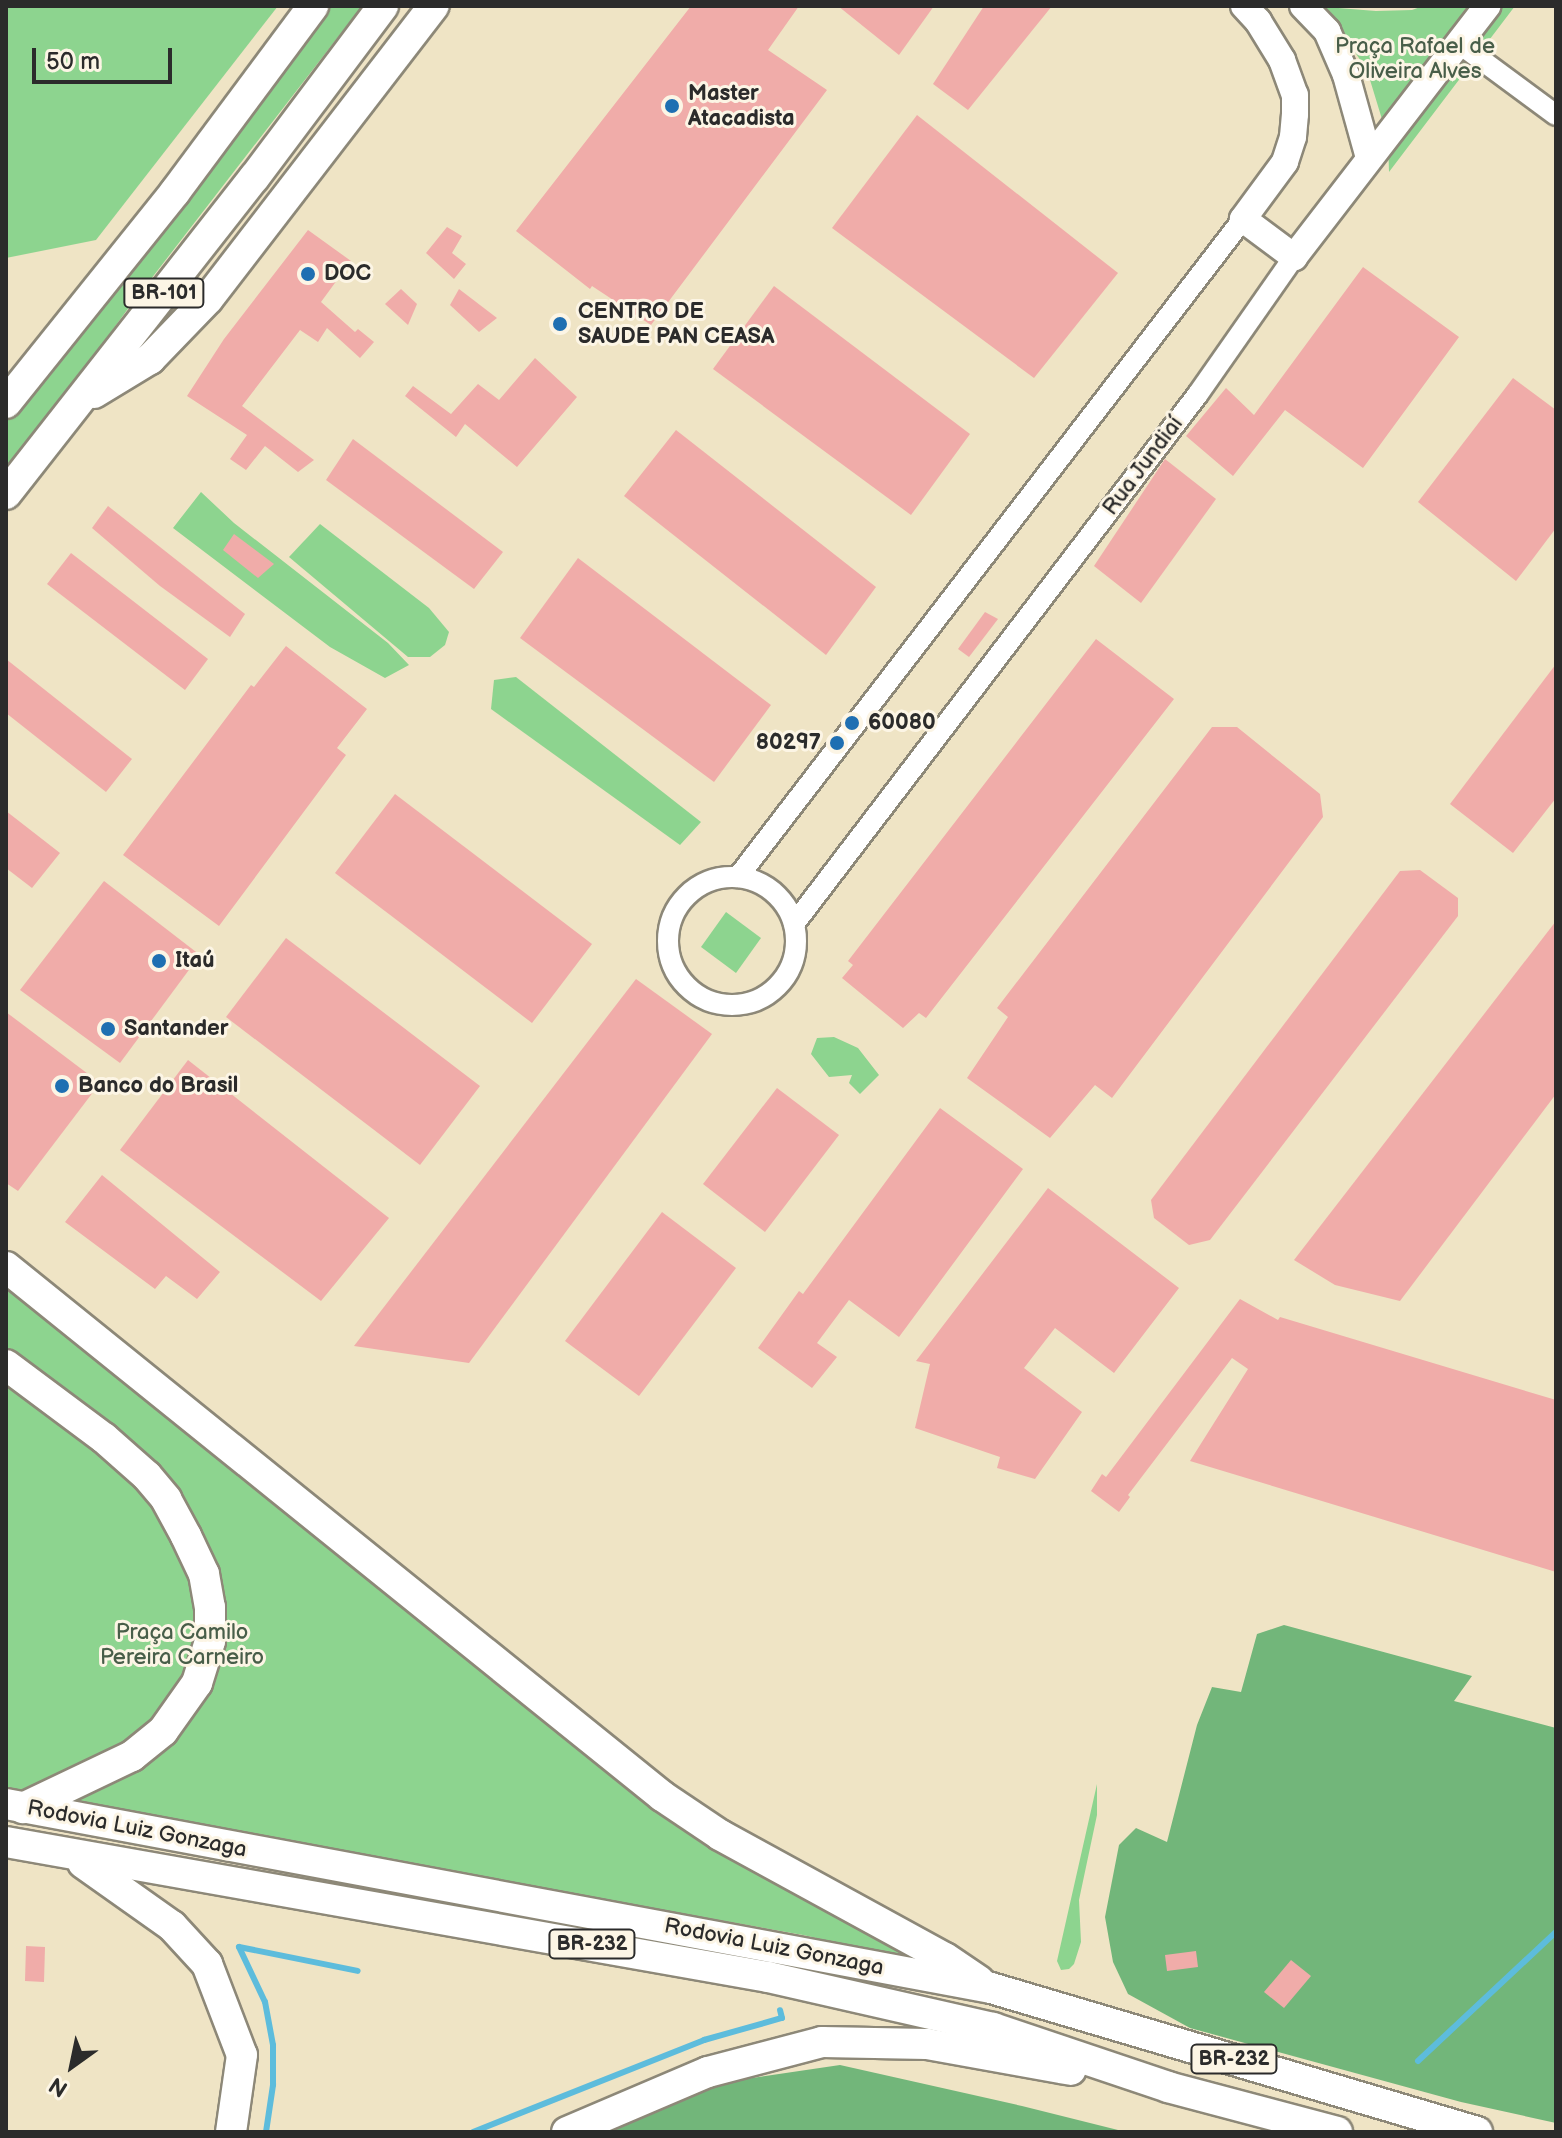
<!DOCTYPE html>
<meta charset="utf-8">
<style>
body{margin:0}
#map{position:relative;width:1562px;height:2138px;overflow:hidden;background:#efe4c5;font-family:"Balsamiq Sans",sans-serif}
div>[style]{position:absolute}
[style*='--x']{left:calc(var(--x)*1px);top:calc(var(--y)*1px);width:calc(var(--w)*1px);rotate:calc(var(--a)*1deg)}
.green>*{inset:0;background:#8dd48f}
.forest>*{inset:0;background:#72b67a}
.stream>*{height:6px;margin:-3px;padding:0 3px;transform-origin:3px;border-radius:3px;background:#5dbcdc}
.building>*{inset:0;background:#f0aca9}
.roads{filter:drop-shadow(2px 0 #8d8878) drop-shadow(-2px 0 #8d8878) drop-shadow(0 2px #8d8878) drop-shadow(0 -2px #8d8878)}
.minor>*{height:20px;margin:-10px;padding:0 10px;transform-origin:10px;border-radius:10px;background:#fff}
.minor>.ring{margin:-10px;padding:0;box-sizing:content-box;background:none;border:20px solid #fff;border-radius:50%}
.major>*{height:26px;margin:-13px;padding:0 13px;transform-origin:13px;border-radius:13px;background:#fff}
.highway>*{height:30px;margin:-15px;padding:0 15px;transform-origin:15px;border-radius:15px;background:#fff}
.dots>*{width:22px;height:22px;translate:-50% -50%;box-sizing:border-box;border:4px solid #fcf5e5;border-radius:50%}
span{translate:-50% -50%;white-space:nowrap;text-align:center;line-height:1.15;-webkit-text-stroke:6px #fcf5e5;paint-order:stroke}
.shield-label span{padding:2px 6px;background:#fcf5e5;border:2px solid;border-radius:6px;-webkit-text-stroke-width:0}
.shield-label{font-size:20px;color:#2b2b2b;font-weight:700}
.park-label{font-size:22px;color:#485e49}
.poi-label{font-size:22px;color:#2b2b2b;font-weight:700}
.left{translate:0 -50%;text-align:left}
.right{translate:-100% -50%;text-align:right}
.street-label{font-size:22px;color:#2b2b2b}
.frame{position:absolute;inset:0;border:8px solid #2b2b2b;pointer-events:none}
.north{position:absolute;left:32px;top:2026px;width:80px;height:80px;-webkit-text-stroke:6px #fcf5e5;paint-order:stroke;rotate:213deg;font-size:22px;font-weight:700;line-height:32px;text-align:center;color:#2b2b2b}
.north::after{content:'';display:block;margin:auto;width:28px;height:36px;background:#2b2b2b;clip-path:polygon(50% 0,100% 100%,50% 72%,0 100%)}
.scale{position:absolute;left:32px;top:48px;width:140px;height:36px;box-sizing:border-box;border:4px solid #2b2b2b;border-top:0;padding-left:10px;font-size:24px;line-height:28px;white-space:nowrap;color:#2b2b2b;-webkit-text-stroke:6px #fcf5e5;paint-order:stroke}
</style>
<div id="map">
<div class="green">
<i style="clip-path:polygon(6px 6px,278px 6px,96px 240px,6px 258px)"></i>
<i style="clip-path:polygon(322px 6px,362px 6px,127px 310px,11px 470px,6px 466px,6px 419px)"></i>
<i style="clip-path:polygon(1313px 6px,1376px 11px,1412px 10px,1423px 6px,1515px 6px,1389px 172px,1388px 139px,1367px 70px,1338px 27px)"></i>
<i style="clip-path:polygon(201px 492px,234px 523px,388px 643px,409px 665px,385px 678px,330px 647px,173px 528px)"></i>
<i style="clip-path:polygon(320px 524px,429px 608px,449px 632px,445px 645px,430px 657px,408px 657px,289px 557px)"></i>
<i style="clip-path:polygon(516px 677px,701px 822px,680px 845px,491px 709px,494px 680px)"></i>
<i style="clip-path:polygon(726px 912px,761px 938px,736px 973px,701px 947px)"></i>
<i style="clip-path:polygon(834px 1037px,858px 1048px,879px 1075px,860px 1094px,849px 1083px,852px 1075px,829px 1077px,811px 1054px,817px 1038px)"></i>
<i style="clip-path:polygon(6px 1277px,626px 1775px,956px 1969px,803px 1935px,97px 1809px,6px 1817px)"></i>
<i style="clip-path:polygon(1097px 1784px,1097px 1815px,1079px 1900px,1081px 1942px,1074px 1964px,1069px 1969px,1061px 1970px,1057px 1961px)"></i>
</div>
<div class="forest">
<i style="clip-path:polygon(1284px 1625px,1472px 1676px,1454px 1701px,1556px 1728px,1556px 2123px,1461px 2102px,1190px 2028px,1128px 1994px,1113px 1962px,1105px 1917px,1119px 1845px,1136px 1828px,1167px 1842px,1197px 1725px,1212px 1687px,1241px 1692px,1257px 1634px)"></i>
<i style="clip-path:polygon(840px 2065px,1022px 2106px,1126px 2132px,610px 2132px,699px 2086px)"></i>
</div>
<div class="stream">
<i style="--x:1418;--y:2061;--w:189;--a:-43.1"></i>
<i style="--x:266;--y:2132;--w:48;--a:-81.5"></i>
<i style="--x:273;--y:2085;--w:40;--a:-90"></i>
<i style="--x:273;--y:2045;--w:44;--a:-100.5"></i>
<i style="--x:265;--y:2002;--w:61;--a:-115.3"></i>
<i style="--x:239;--y:1947;--w:121;--a:11.4"></i>
<i style="--x:473;--y:2132;--w:249;--a:-21.7"></i>
<i style="--x:704;--y:2040;--w:81;--a:-15.8"></i>
<i style="--x:782;--y:2018;--w:8;--a:-104"></i>
</div>
<div class="building">
<i style="clip-path:polygon(691px 6px,799px 6px,768px 50px,827px 90px,651px 325px,592px 286px,590px 289px,516px 231px)"></i>
<i style="clip-path:polygon(838px 6px,934px 6px,899px 55px)"></i>
<i style="clip-path:polygon(984px 6px,1052px 6px,968px 110px,933px 84px)"></i>
<i style="clip-path:polygon(917px 115px,1118px 273px,1034px 378px,832px 228px)"></i>
<i style="clip-path:polygon(447px 227px,462px 236px,452px 253px,466px 264px,454px 279px,426px 253px)"></i>
<i style="clip-path:polygon(308px 230px,351px 261px,321px 302px,355px 332px,358px 329px,374px 342px,360px 358px,327px 328px,318px 342px,300px 330px,242px 406px,314px 460px,298px 472px,265px 446px,246px 470px,230px 459px,247px 435px,187px 396px,224px 339px)"></i>
<i style="clip-path:polygon(1363px 267px,1459px 337px,1363px 468px,1285px 410px,1233px 476px,1186px 436px,1226px 388px,1254px 415px)"></i>
<i style="clip-path:polygon(774px 286px,970px 434px,911px 515px,713px 369px)"></i>
<i style="clip-path:polygon(401px 289px,417px 304px,408px 325px,385px 304px)"></i>
<i style="clip-path:polygon(459px 289px,497px 318px,479px 332px,450px 305px)"></i>
<i style="clip-path:polygon(535px 358px,577px 397px,517px 467px,465px 424px,456px 437px,405px 396px,413px 386px,451px 414px,478px 384px,499px 400px)"></i>
<i style="clip-path:polygon(1513px 378px,1556px 410px,1556px 528px,1516px 581px,1418px 502px)"></i>
<i style="clip-path:polygon(676px 430px,876px 587px,826px 655px,624px 496px)"></i>
<i style="clip-path:polygon(353px 439px,503px 552px,474px 589px,326px 480px)"></i>
<i style="clip-path:polygon(1165px 459px,1216px 499px,1141px 603px,1094px 566px)"></i>
<i style="clip-path:polygon(108px 506px,245px 614px,230px 637px,160px 586px,92px 528px)"></i>
<i style="clip-path:polygon(234px 534px,274px 564px,258px 578px,223px 550px)"></i>
<i style="clip-path:polygon(71px 553px,208px 659px,185px 690px,47px 584px)"></i>
<i style="clip-path:polygon(578px 558px,771px 705px,714px 782px,520px 638px)"></i>
<i style="clip-path:polygon(985px 612px,998px 619px,969px 657px,958px 649px)"></i>
<i style="clip-path:polygon(1096px 639px,1174px 699px,926px 1018px,919px 1013px,903px 1028px,842px 978px,853px 965px,848px 961px)"></i>
<i style="clip-path:polygon(286px 646px,367px 709px,337px 748px,346px 755px,219px 926px,123px 855px,251px 685px,254px 687px)"></i>
<i style="clip-path:polygon(6px 659px,132px 759px,106px 792px,6px 713px)"></i>
<i style="clip-path:polygon(1556px 664px,1556px 798px,1513px 853px,1450px 804px)"></i>
<i style="clip-path:polygon(1212px 727px,1237px 727px,1320px 794px,1323px 817px,1112px 1098px,1095px 1085px,1050px 1138px,967px 1078px,1008px 1017px,997px 1008px)"></i>
<i style="clip-path:polygon(395px 794px,592px 944px,532px 1023px,335px 873px)"></i>
<i style="clip-path:polygon(6px 811px,60px 853px,32px 888px,6px 868px)"></i>
<i style="clip-path:polygon(1420px 870px,1458px 898px,1458px 916px,1210px 1240px,1189px 1245px,1154px 1218px,1151px 1200px,1400px 871px)"></i>
<i style="clip-path:polygon(104px 881px,200px 955px,120px 1063px,20px 990px)"></i>
<i style="clip-path:polygon(1556px 921px,1556px 1094px,1400px 1301px,1335px 1285px,1294px 1260px)"></i>
<i style="clip-path:polygon(286px 938px,480px 1086px,420px 1165px,226px 1017px)"></i>
<i style="clip-path:polygon(636px 979px,712px 1034px,469px 1363px,354px 1346px)"></i>
<i style="clip-path:polygon(6px 1012px,100px 1083px,18px 1191px,6px 1183px)"></i>
<i style="clip-path:polygon(188px 1060px,389px 1218px,321px 1301px,120px 1150px)"></i>
<i style="clip-path:polygon(777px 1088px,839px 1135px,765px 1232px,703px 1184px)"></i>
<i style="clip-path:polygon(940px 1108px,1023px 1169px,899px 1337px,849px 1300px,817px 1343px,837px 1357px,812px 1388px,758px 1348px,799px 1291px,803px 1294px)"></i>
<i style="clip-path:polygon(102px 1175px,220px 1272px,197px 1299px,166px 1276px,155px 1289px,65px 1222px)"></i>
<i style="clip-path:polygon(1048px 1188px,1179px 1288px,1114px 1373px,1055px 1328px,1024px 1368px,1082px 1412px,1035px 1479px,997px 1468px,1000px 1457px,915px 1428px,930px 1364px,916px 1361px)"></i>
<i style="clip-path:polygon(662px 1212px,736px 1268px,639px 1396px,565px 1341px)"></i>
<i style="clip-path:polygon(1240px 1299px,1278px 1320px,1280px 1317px,1556px 1400px,1556px 1572px,1190px 1461px,1248px 1369px,1232px 1358px,1128px 1495px,1130px 1497px,1119px 1512px,1091px 1491px,1102px 1474px,1106px 1477px)"></i>
<i style="clip-path:polygon(26px 1946px,45px 1947px,44px 1982px,25px 1981px)"></i>
<i style="clip-path:polygon(1196px 1951px,1198px 1967px,1167px 1971px,1165px 1955px)"></i>
<i style="clip-path:polygon(1291px 1960px,1311px 1976px,1284px 2008px,1264px 1992px)"></i>
</div>
<div class="roads">
<div class="minor">
<i style="--x:1457;--y:42;--w:123;--a:36.4"></i>
<i style="--x:738;--y:877;--w:829;--a:-52.49"></i>
<i class="ring" style="left:668px;top:877px;width:108px;height:108px"></i>
<i style="--x:794;--y:924;--w:666;--a:-52.68"></i>
<i style="--x:1198;--y:394;--w:167;--a:-55"></i>
</div>
<div class="major">
<i style="--x:1244;--y:6;--w:21;--a:47"></i>
<i style="--x:1258;--y:21;--w:46;--a:58.4"></i>
<i style="--x:1282;--y:60;--w:37;--a:70"></i>
<i style="--x:1295;--y:95;--w:19;--a:90"></i>
<i style="--x:1295;--y:114;--w:23;--a:95"></i>
<i style="--x:1293;--y:137;--w:26;--a:108"></i>
<i style="--x:1285;--y:162;--w:71;--a:126.4"></i>
<i style="--x:1243;--y:219;--w:64;--a:36.7"></i>
<i style="--x:1294;--y:257;--w:317;--a:-52.4"></i>
<i style="--x:1303;--y:6;--w:35;--a:46"></i>
<i style="--x:1327;--y:31;--w:48;--a:66.6"></i>
<i style="--x:1346;--y:75;--w:86;--a:74.5"></i>
</div>
<div class="highway">
<i style="--x:94;--y:393;--w:66;--a:-31.3"></i>
<i style="--x:150;--y:359;--w:83;--a:-46"></i>
<i style="--x:208;--y:299;--w:370;--a:-52.4"></i>
<i style="--x:6;--y:403;--w:270;--a:-51.3"></i>
<i style="--x:175;--y:192;--w:232;--a:-53.4"></i>
<i style="--x:6;--y:494;--w:402;--a:-51.9"></i>
<i style="--x:254;--y:178;--w:215;--a:-53.1"></i>
<i style="--x:6;--y:1267;--w:843;--a:38.88"></i>
<i style="--x:662;--y:1796;--w:70;--a:33.9"></i>
<i style="--x:720;--y:1835;--w:256;--a:28.7"></i>
<i style="--x:945;--y:1958;--w:41;--a:34.1"></i>
<i style="--x:6;--y:1365;--w:122;--a:36.7"></i>
<i style="--x:104;--y:1438;--w:57;--a:41.5"></i>
<i style="--x:147;--y:1476;--w:30;--a:50"></i>
<i style="--x:166;--y:1499;--w:42;--a:61.6"></i>
<i style="--x:186;--y:1536;--w:42;--a:64.7"></i>
<i style="--x:204;--y:1574;--w:34;--a:80"></i>
<i style="--x:210;--y:1607;--w:34;--a:90"></i>
<i style="--x:210;--y:1641;--w:44;--a:107.2"></i>
<i style="--x:197;--y:1683;--w:59;--a:125.3"></i>
<i style="--x:163;--y:1731;--w:40;--a:141"></i>
<i style="--x:132;--y:1756;--w:121;--a:154.5"></i>
<i style="--x:6;--y:1804;--w:1002;--a:10.58"></i>
<i style="--x:991;--y:1988;--w:507;--a:16.5"></i>
<i style="--x:6;--y:1842;--w:774;--a:10.05"></i>
<i style="--x:768;--y:1977;--w:231;--a:12.8"></i>
<i style="--x:993;--y:2028;--w:185;--a:18.6"></i>
<i style="--x:1168;--y:2087;--w:175;--a:14.9"></i>
<i style="--x:83;--y:1863;--w:109;--a:35.3"></i>
<i style="--x:172;--y:1926;--w:52;--a:47.4"></i>
<i style="--x:207;--y:1964;--w:97;--a:69"></i>
<i style="--x:242;--y:2055;--w:78;--a:98.1"></i>
<i style="--x:567;--y:2132;--w:153;--a:-23.1"></i>
<i style="--x:708;--y:2072;--w:118;--a:-14.7"></i>
<i style="--x:822;--y:2042;--w:105;--a:1.1"></i>
<i style="--x:927;--y:2044;--w:146;--a:10.2"></i>
</div>
</div>
<div class="dots">
<i style="left:672px;top:106px;background:#1f6fb2"></i>
<i style="left:308px;top:274px;background:#1f6fb2"></i>
<i style="left:560px;top:324px;background:#1f6fb2"></i>
<i style="left:852px;top:723px;background:#1f6fb2"></i>
<i style="left:837px;top:743px;background:#1f6fb2"></i>
<i style="left:159px;top:961px;background:#1f6fb2"></i>
<i style="left:108px;top:1029px;background:#1f6fb2"></i>
<i style="left:62px;top:1086px;background:#1f6fb2"></i>
</div>
<div class="shield-label">
<span style="left:164px;top:293px">BR-101</span>
<span style="left:592px;top:1944px">BR-232</span>
<span style="left:1234px;top:2059px">BR-232</span>
</div>
<div class="park-label">
<span style="left:1415px;top:59px">Praça Rafael de<br>Oliveira Alves</span>
<span style="left:182px;top:1645px">Praça Camilo<br>Pereira Carneiro</span>
</div>
<div class="poi-label">
<span class="left" style="left:688px;top:106px">Master<br>Atacadista</span>
<span class="left" style="left:324px;top:274px">DOC</span>
<span class="left" style="left:578px;top:324px">CENTRO DE<br>SAUDE PAN CEASA</span>
<span class="left" style="left:868px;top:723px">60080</span>
<span class="right" style="left:821px;top:743px">80297</span>
<span class="left" style="left:175px;top:961px">Itaú</span>
<span class="left" style="left:124px;top:1029px">Santander</span>
<span class="left" style="left:78px;top:1086px">Banco do Brasil</span>
</div>
<div class="street-label">
<span style="left:1143px;top:466px;rotate:-53deg">Rua Jundiaí</span>
<span style="left:137px;top:1829px;rotate:11deg">Rodovia Luiz Gonzaga</span>
<span style="left:774px;top:1947px;rotate:11deg">Rodovia Luiz Gonzaga</span>
</div>
<div class="frame"></div>
<div class="north">N</div>
<div class="scale">50 m</div>
</div>
